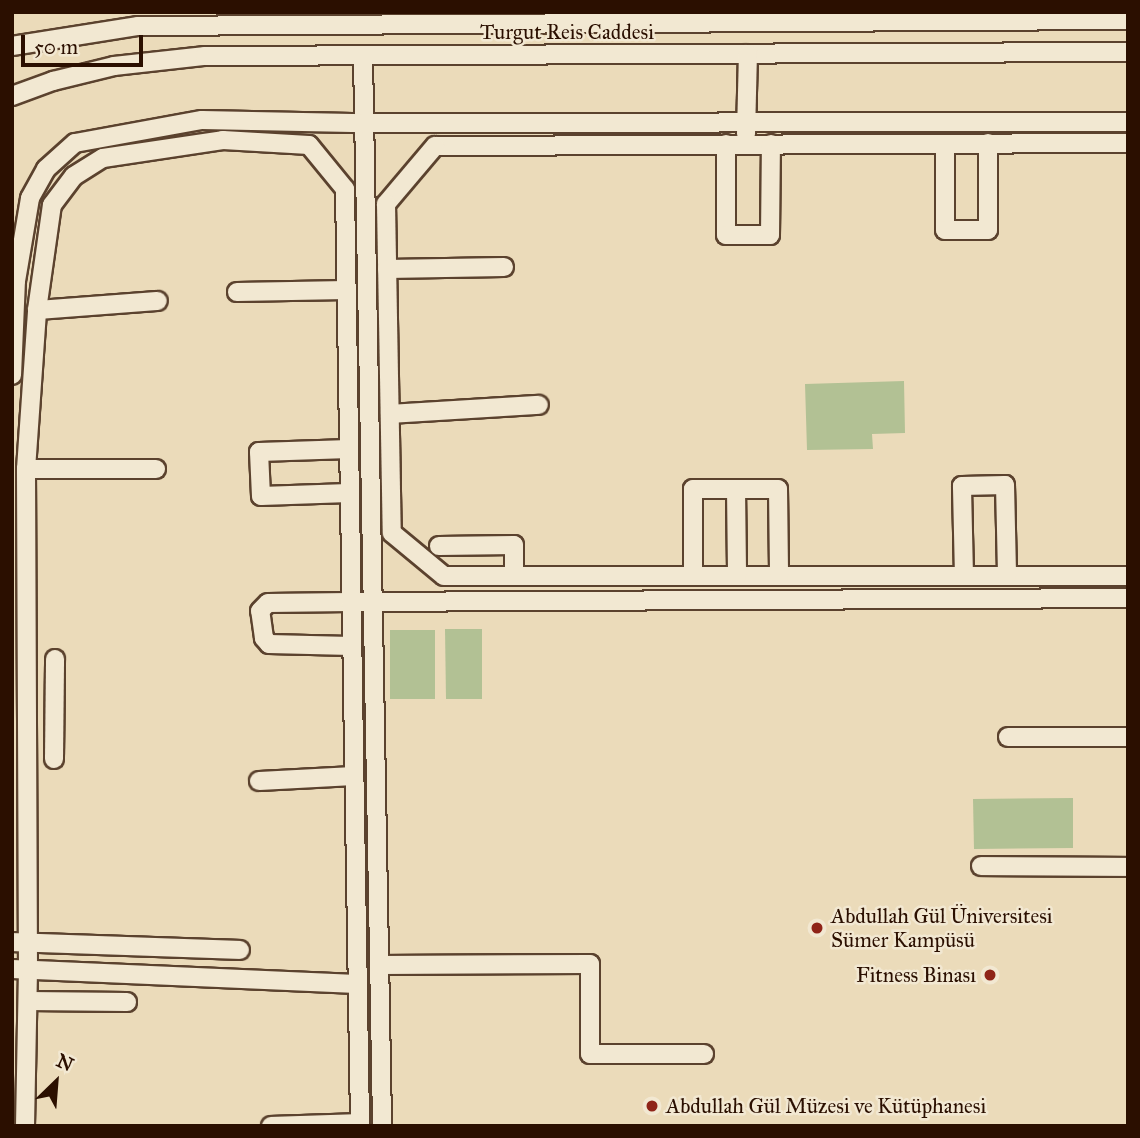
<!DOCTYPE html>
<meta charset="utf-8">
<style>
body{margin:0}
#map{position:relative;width:1140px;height:1138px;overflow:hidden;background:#ebdbba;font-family:"IM FELL Great Primer",serif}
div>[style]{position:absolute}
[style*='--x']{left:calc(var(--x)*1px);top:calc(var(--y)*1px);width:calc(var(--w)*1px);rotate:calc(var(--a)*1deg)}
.green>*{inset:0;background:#b2c194}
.roads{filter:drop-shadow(2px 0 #5b422e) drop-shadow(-2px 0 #5b422e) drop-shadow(0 2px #5b422e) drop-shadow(0 -2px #5b422e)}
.minor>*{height:18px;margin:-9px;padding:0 9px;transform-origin:9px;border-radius:9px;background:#f2e8d2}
.dots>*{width:19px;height:19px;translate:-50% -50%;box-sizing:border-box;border:4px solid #f2e8d2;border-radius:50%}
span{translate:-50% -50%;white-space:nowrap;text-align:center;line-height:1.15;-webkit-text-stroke:5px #f2e8d2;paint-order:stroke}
.street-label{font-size:21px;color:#2b0f00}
.poi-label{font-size:21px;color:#2b0f00}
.left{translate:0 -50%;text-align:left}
.right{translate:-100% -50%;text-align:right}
.frame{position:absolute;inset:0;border:14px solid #2b0f00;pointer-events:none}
.north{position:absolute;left:21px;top:1047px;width:70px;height:70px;-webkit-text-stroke:5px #f2e8d2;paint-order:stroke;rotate:25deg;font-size:19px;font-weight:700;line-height:28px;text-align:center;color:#2b0f00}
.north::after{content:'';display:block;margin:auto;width:24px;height:32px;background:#2b0f00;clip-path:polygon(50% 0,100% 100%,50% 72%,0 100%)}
.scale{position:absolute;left:21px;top:35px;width:122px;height:32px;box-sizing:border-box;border:4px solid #2b0f00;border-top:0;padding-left:9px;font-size:21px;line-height:24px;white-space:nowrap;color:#2b0f00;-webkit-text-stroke:5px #f2e8d2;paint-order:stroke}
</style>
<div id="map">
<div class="green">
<i style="clip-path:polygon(904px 381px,905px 433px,872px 434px,873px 449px,807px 450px,805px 384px)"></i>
<i style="clip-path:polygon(445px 629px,482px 629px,482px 699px,446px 699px)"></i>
<i style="clip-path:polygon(390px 630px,435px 630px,435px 699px,390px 699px)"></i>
<i style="clip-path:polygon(1073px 798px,1073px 848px,974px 849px,973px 799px)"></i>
</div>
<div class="roads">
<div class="minor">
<i style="--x:12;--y:46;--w:128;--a:-9"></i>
<i style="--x:138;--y:26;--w:990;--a:-0.35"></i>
<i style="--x:363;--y:56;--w:1070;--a:88.98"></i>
<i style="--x:12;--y:96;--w:44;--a:-20.1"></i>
<i style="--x:53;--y:81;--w:63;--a:-13.8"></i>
<i style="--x:114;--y:66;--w:92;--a:-6.3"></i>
<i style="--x:205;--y:56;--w:923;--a:-0.25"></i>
<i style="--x:746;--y:134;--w:80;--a:-88.6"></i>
<i style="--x:1128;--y:143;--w:693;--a:179.75"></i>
<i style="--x:435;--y:146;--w:76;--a:130.2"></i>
<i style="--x:386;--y:204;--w:329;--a:89"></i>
<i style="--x:392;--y:533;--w:67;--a:39.6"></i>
<i style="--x:444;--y:576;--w:684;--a:0"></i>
<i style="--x:726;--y:144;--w:91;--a:90"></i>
<i style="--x:726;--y:235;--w:44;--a:0"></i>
<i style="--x:770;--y:235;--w:91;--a:-89.4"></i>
<i style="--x:945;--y:144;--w:86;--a:90"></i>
<i style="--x:945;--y:230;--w:43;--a:0"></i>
<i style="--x:988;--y:230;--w:87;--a:-90"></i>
<i style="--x:387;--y:269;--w:117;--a:-1"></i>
<i style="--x:237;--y:292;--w:109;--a:-1.1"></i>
<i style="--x:37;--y:310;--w:121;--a:-4.3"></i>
<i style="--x:12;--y:375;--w:94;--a:-87.6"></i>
<i style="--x:16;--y:281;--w:84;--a:-80.4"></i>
<i style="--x:30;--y:198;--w:33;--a:-61"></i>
<i style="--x:46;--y:169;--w:39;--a:-42"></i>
<i style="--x:75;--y:143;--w:129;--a:-10.3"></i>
<i style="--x:202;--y:120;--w:163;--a:1.1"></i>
<i style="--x:365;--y:123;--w:763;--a:-0.08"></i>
<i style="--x:390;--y:414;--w:149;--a:-3.5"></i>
<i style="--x:349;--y:449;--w:90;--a:178.1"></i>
<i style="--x:259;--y:452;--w:44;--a:87.4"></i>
<i style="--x:261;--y:496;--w:88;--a:-2"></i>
<i style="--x:26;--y:469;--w:130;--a:0"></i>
<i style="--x:736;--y:489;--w:87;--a:89.3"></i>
<i style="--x:439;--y:546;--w:75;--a:-0.8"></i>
<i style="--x:514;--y:545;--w:31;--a:90"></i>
<i style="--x:693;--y:576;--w:87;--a:-90"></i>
<i style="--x:693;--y:489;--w:85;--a:0"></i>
<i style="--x:778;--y:489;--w:87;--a:89.3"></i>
<i style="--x:964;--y:576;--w:90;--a:-91.3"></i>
<i style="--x:962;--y:486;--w:43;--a:-1.3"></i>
<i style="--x:1005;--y:485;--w:91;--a:88.7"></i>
<i style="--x:351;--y:646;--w:82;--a:-178.6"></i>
<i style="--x:269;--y:644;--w:8;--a:-130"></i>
<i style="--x:264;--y:638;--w:27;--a:-98"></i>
<i style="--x:260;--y:611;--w:11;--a:-45"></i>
<i style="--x:268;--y:603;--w:82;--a:-0.7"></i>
<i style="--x:350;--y:602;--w:778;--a:-0.29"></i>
<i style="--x:1008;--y:737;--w:120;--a:0"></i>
<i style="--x:54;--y:759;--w:100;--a:-89.4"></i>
<i style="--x:259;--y:781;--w:95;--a:-3"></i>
<i style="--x:981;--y:866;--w:147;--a:0.4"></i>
<i style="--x:12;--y:942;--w:228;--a:2"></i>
<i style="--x:380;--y:965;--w:210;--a:-0.3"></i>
<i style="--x:590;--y:964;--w:90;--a:90"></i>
<i style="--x:590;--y:1054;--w:114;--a:0"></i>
<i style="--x:12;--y:969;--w:345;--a:2.5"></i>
<i style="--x:28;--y:1001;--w:99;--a:0.6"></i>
<i style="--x:25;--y:1126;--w:156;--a:-88.9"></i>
<i style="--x:28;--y:970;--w:501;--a:-90.23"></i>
<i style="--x:26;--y:469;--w:159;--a:-86"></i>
<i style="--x:37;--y:310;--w:106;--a:-81.9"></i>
<i style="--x:52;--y:205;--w:36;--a:-53"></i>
<i style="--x:74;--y:176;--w:34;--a:-32"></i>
<i style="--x:103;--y:158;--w:121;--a:-8.5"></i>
<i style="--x:223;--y:140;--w:86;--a:3.3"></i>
<i style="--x:309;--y:145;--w:57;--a:50.7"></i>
<i style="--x:345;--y:189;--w:937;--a:89.08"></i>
<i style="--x:271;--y:1126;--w:89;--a:-1.9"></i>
</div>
</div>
<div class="dots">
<i style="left:817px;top:928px;background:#8f2418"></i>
<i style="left:990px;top:975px;background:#8f2418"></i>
<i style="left:652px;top:1106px;background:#8f2418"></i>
</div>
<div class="street-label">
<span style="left:567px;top:32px">Turgut Reis Caddesi</span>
</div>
<div class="poi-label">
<span class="left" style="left:831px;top:928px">Abdullah Gül Üniversitesi<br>Sümer Kampüsü</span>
<span class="right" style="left:976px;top:975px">Fitness Binası</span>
<span class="left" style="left:666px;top:1106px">Abdullah Gül Müzesi ve Kütüphanesi</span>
</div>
<div class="frame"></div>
<div class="north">N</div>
<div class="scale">50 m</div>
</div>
